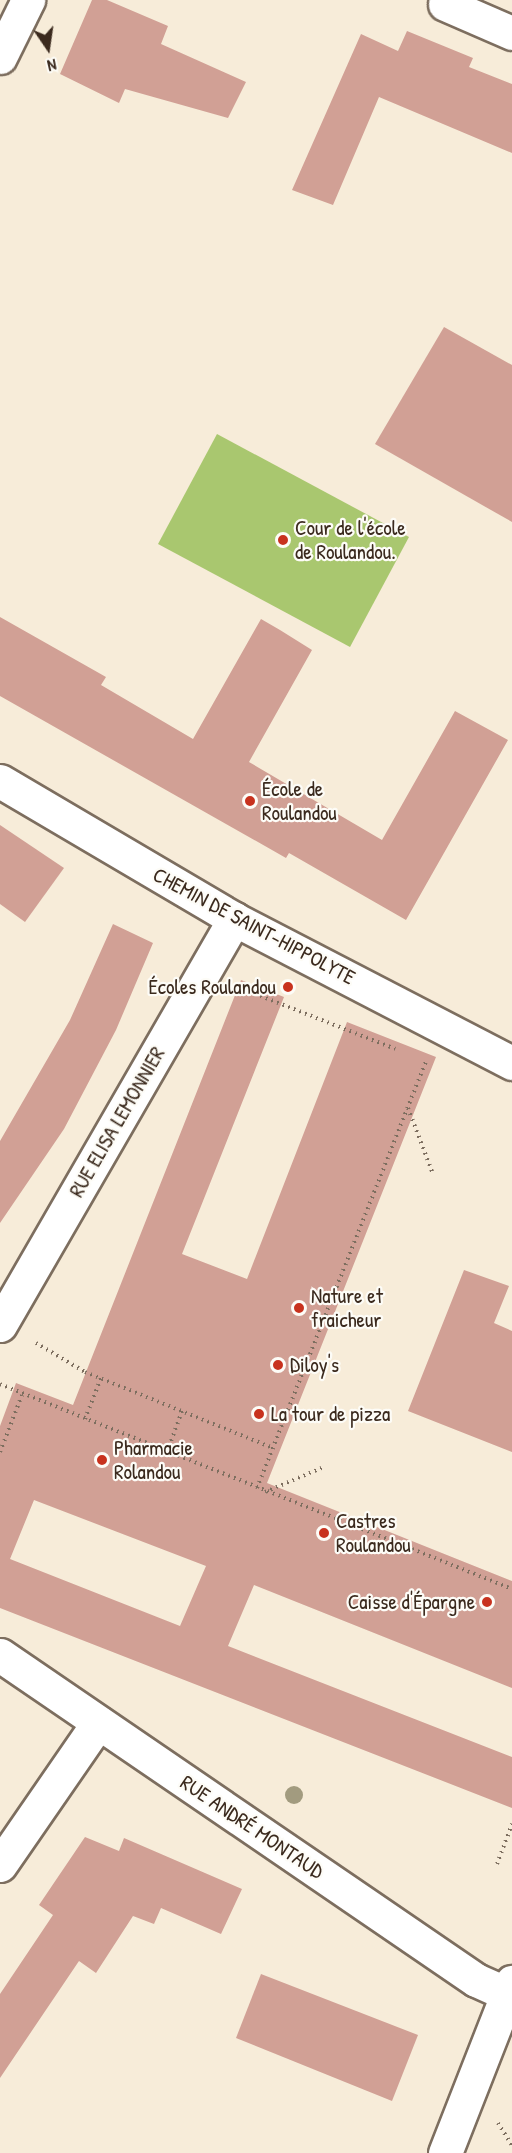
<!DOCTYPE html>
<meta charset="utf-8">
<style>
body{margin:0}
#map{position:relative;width:512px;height:2153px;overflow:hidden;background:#f7ecd9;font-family:"Patrick Hand",sans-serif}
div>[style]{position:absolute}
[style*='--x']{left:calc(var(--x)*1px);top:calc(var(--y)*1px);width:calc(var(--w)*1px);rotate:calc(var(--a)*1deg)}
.green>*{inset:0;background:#a9c76f}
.building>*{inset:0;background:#d1a095}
.path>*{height:4px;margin-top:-2px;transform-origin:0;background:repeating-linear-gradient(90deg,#7d6e5f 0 1.5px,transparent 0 6px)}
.roads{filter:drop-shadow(2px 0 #7d6e5f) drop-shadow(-2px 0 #7d6e5f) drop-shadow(0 2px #7d6e5f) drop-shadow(0 -2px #7d6e5f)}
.minor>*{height:33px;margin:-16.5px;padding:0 16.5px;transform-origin:16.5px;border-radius:16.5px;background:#fff}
.tertiary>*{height:33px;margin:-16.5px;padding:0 16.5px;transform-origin:16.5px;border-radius:16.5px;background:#fff}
.trees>*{width:18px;height:18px;margin:-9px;border-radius:50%;background:#a29b7f}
.dots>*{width:16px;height:16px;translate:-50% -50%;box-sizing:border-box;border:3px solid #fdfcf7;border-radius:50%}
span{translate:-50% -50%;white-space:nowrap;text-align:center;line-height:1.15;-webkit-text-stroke:4.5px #fdfcf7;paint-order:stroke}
.poi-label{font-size:21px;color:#3b2a1e}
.left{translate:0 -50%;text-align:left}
.right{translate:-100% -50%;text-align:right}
.street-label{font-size:21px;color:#3b2a1e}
.north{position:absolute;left:18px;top:18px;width:60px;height:60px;-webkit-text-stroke:4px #fdfcf7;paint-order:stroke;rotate:167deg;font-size:16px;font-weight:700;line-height:24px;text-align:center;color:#3b2a1e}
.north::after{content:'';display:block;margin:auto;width:21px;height:27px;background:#3b2a1e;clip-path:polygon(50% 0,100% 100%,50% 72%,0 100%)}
</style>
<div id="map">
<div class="green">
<i style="clip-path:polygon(217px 434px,409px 537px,350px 647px,158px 544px)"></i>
</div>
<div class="building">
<i style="clip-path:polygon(92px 0,107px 0,168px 26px,161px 44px,246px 82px,228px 118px,125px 89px,119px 103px,60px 74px)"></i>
<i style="clip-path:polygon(407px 31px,473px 58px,469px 67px,512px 84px,512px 153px,379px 97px,333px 205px,292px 190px,361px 34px,398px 51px)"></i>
<i style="clip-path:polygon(444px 327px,512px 365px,512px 522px,375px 444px)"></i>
<i style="clip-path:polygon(0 617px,106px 677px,101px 685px,193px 739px,261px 619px,280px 630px,312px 650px,249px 762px,382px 840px,455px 711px,508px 740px,406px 920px,289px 853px,286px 858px,0 696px)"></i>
<i style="clip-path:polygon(0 825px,64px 868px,25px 922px,0 904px)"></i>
<i style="clip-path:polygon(113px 924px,153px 943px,116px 1030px,64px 1129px,0 1223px,0 1141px,70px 1020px)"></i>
<i style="clip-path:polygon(evenodd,241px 980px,284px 997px,182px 1254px,247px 1279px,347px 1022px,436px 1057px,267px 1483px,512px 1581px,512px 1688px,254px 1585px,228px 1646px,512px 1757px,512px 1808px,0 1608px,0 1426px,16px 1383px,73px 1405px,241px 980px,34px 1500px,206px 1566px,180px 1626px,10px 1559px,34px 1500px)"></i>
<i style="clip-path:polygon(464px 1270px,509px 1286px,494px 1323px,512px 1331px,512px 1452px,408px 1411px)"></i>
<i style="clip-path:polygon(85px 1837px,119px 1851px,124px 1838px,242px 1889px,221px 1934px,161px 1908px,154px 1924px,133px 1916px,96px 1973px,79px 1961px,0 2078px,0 1994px,53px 1915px,39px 1905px)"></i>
<i style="clip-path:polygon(261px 1974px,418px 2035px,392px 2101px,236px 2038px)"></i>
</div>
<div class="path">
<i style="--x:238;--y:987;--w:169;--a:21.5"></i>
<i style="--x:408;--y:1108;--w:71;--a:69.3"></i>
<i style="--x:36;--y:1343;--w:57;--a:30.6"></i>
<i style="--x:85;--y:1372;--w:203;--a:22"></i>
<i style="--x:0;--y:1384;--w:552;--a:21.82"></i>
<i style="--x:85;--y:1419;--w:44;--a:-68.7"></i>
<i style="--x:0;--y:1452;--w:61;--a:-68.9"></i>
<i style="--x:167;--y:1452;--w:44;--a:-69.9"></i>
<i style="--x:257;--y:1488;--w:458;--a:-68.4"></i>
<i style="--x:265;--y:1492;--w:64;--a:-23"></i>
<i style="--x:497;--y:1864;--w:43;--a:-69.4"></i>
<i style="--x:498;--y:2123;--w:26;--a:58"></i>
</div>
<div class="roads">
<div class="minor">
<i style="--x:445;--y:4;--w:73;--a:23.4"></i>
<i style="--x:0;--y:57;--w:64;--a:-63.8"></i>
<i style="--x:0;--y:1325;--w:469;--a:-60"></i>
<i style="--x:0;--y:1655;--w:576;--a:34.32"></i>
<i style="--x:476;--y:1980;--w:34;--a:24"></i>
<i style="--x:0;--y:1865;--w:173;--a:-55.4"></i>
</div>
<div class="tertiary">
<i style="--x:0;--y:781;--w:272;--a:30.5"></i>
<i style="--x:234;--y:919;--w:313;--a:27.4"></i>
<i style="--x:445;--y:2153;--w:184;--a:-68.6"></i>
</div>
</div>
<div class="trees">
<i style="left:294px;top:1795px"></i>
</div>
<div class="dots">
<i style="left:283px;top:540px;background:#c8321e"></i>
<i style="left:250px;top:801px;background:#c8321e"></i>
<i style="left:288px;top:987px;background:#c8321e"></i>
<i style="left:299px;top:1308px;background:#c8321e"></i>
<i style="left:278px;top:1365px;background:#c8321e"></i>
<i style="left:259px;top:1414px;background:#c8321e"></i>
<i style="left:102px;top:1460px;background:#c8321e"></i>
<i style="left:324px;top:1533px;background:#c8321e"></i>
<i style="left:487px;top:1602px;background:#c8321e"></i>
</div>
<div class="poi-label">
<span class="left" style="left:295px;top:540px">Cour de l'école<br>de Roulandou.</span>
<span class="left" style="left:262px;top:801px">École de<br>Roulandou</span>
<span class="right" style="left:276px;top:987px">Écoles Roulandou</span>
<span class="left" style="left:311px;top:1308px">Nature et<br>fraicheur</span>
<span class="left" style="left:290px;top:1365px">Diloy's</span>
<span class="left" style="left:271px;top:1414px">La tour de pizza</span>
<span class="left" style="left:114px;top:1460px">Pharmacie<br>Rolandou</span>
<span class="left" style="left:336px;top:1533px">Castres<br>Roulandou</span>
<span class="right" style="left:475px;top:1602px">Caisse d'Épargne</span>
</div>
<div class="street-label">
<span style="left:254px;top:926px;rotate:28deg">CHEMIN DE SAINT-HIPPOLYTE</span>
<span style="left:117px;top:1122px;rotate:-60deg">RUE ELISA LEMONNIER</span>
<span style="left:252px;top:1827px;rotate:34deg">RUE ANDRÉ MONTAUD</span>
</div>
<div class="north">N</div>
</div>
